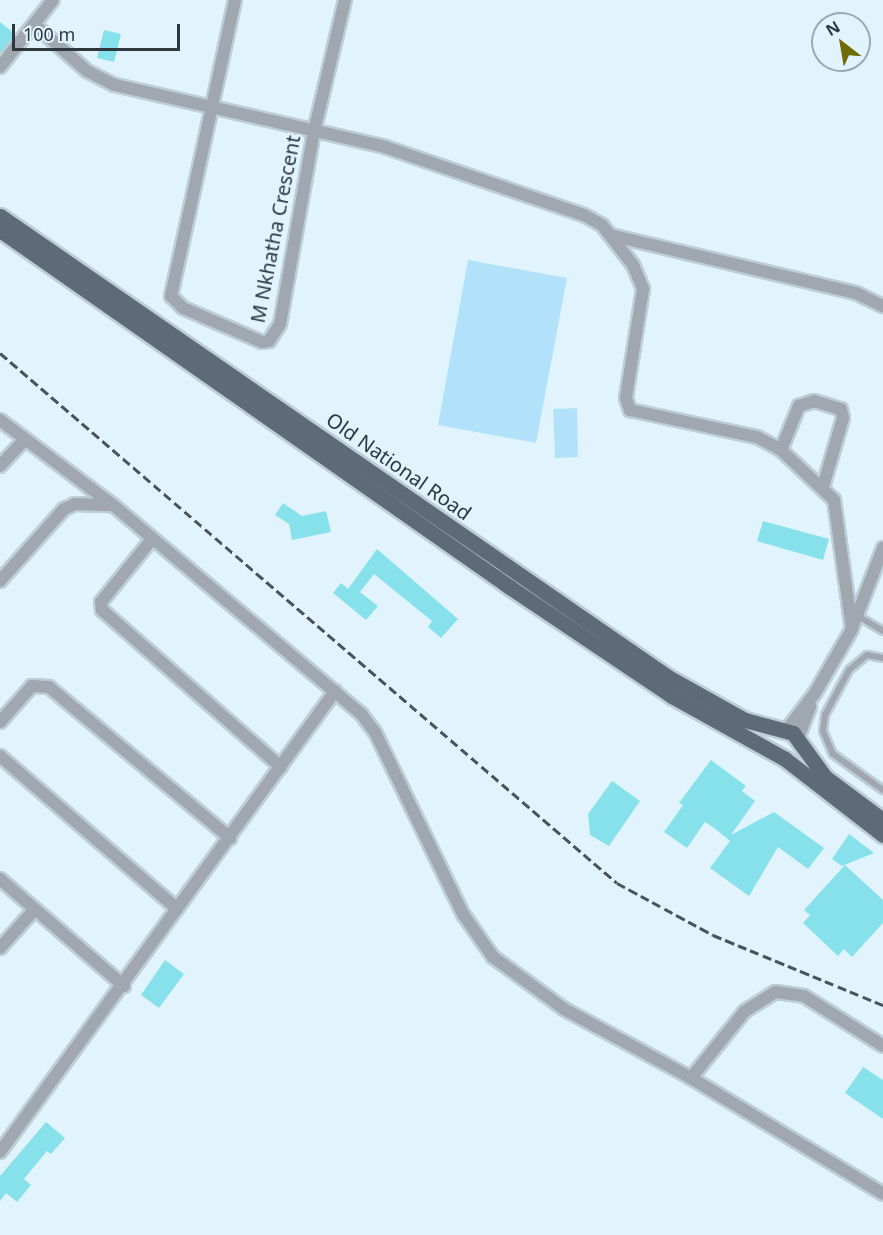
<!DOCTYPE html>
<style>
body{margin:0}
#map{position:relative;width:883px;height:1235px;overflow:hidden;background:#e1f4fe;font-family:"Noto Sans",sans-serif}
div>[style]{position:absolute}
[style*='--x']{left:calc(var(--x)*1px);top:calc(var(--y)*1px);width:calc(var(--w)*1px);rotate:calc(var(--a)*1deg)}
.green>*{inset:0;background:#b2e2fa}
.building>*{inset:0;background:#87e1eb}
.roads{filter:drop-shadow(2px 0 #bdced7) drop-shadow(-2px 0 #bdced7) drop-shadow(0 2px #bdced7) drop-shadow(0 -2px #bdced7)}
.lane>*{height:6px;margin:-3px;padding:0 3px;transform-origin:3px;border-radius:3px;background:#a0a7af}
.street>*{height:12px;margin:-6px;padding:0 6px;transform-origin:6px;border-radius:6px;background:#a0a7af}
.primary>*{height:15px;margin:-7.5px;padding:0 7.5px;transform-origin:7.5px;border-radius:7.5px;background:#5e6a78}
.rail>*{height:3px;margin-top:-1.5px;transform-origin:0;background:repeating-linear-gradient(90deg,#485359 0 9px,transparent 0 13.5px)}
span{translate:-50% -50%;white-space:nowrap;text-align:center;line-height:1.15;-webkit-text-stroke:4.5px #e1f4fe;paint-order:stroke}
.street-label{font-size:20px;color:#2e383d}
.north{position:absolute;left:811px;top:12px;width:60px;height:60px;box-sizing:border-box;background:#e1f4fe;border:2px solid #99a9b1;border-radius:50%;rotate:329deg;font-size:16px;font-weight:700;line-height:24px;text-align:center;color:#2e383d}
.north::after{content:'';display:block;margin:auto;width:21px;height:27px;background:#706b05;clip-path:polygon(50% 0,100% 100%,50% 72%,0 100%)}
.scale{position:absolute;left:12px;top:24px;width:168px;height:27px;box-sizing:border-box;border:3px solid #2e383d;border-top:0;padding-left:8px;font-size:18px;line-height:21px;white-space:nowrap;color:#2e383d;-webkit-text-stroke:4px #e1f4fe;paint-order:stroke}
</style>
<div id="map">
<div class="green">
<i style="clip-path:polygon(468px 260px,567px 278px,536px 443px,438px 425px)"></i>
<i style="clip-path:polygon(577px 408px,578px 457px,555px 458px,553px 409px)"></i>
</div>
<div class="building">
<i style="clip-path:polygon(0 22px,15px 34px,0 54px)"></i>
<i style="clip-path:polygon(104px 30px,121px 34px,114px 62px,97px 58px)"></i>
<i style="clip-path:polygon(283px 503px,302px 516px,326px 511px,331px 532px,292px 540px,289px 524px,275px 515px)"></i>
<i style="clip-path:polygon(763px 521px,829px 539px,823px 560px,757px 541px)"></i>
<i style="clip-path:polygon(377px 549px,458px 619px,441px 638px,428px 627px,432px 621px,374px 574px,360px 592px,378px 606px,366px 620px,333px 593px,341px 583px,348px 589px)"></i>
<i style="clip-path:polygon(711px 760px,746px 786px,742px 791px,755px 801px,731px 835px,774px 812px,824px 848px,808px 869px,778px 847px,749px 896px,710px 868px,730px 841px,714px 828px,705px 822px,687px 848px,664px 832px,683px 805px,679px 803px)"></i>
<i style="clip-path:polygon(612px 781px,640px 801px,609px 846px,590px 835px,588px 814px)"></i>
<i style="clip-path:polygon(849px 834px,874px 853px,842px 866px,832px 859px)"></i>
<i style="clip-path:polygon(845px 865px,883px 900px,883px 923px,852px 957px,844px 949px,838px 956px,803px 923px,810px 915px,804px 910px)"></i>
<i style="clip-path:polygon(165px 960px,184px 974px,159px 1008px,141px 995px)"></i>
<i style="clip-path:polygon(863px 1067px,883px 1080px,883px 1119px,845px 1093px)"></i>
<i style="clip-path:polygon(46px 1122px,65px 1138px,51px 1154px,47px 1151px,24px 1179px,31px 1185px,17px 1202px,6px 1193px,0 1201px,0 1176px)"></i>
</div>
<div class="roads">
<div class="lane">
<i style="--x:858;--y:616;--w:29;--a:31"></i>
<i style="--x:883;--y:658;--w:16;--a:-169"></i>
<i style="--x:867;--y:655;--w:23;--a:140"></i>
<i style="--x:849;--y:670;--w:51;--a:118.1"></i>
<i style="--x:825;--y:715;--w:16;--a:97"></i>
<i style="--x:823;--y:731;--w:25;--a:67"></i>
<i style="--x:833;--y:754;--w:62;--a:35.8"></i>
</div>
<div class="street">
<i style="--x:235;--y:0;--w:303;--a:102.2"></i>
<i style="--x:171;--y:296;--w:17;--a:45"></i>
<i style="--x:183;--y:308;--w:86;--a:23.3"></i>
<i style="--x:262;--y:342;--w:7;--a:-8"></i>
<i style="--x:269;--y:341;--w:20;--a:-57"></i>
<i style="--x:280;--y:324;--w:195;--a:-80"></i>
<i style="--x:314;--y:132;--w:136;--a:-76.8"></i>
<i style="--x:35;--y:25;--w:69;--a:41.5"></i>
<i style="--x:87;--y:71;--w:31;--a:27"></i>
<i style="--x:115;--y:85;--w:277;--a:12.9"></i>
<i style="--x:385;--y:147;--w:210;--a:18.9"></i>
<i style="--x:584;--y:215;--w:21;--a:29"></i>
<i style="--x:602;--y:225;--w:51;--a:52.2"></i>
<i style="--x:633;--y:265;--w:26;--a:67"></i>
<i style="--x:643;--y:289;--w:110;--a:98.9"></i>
<i style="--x:626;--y:398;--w:13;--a:72"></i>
<i style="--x:630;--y:410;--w:130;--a:12"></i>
<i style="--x:757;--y:437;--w:27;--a:28"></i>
<i style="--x:781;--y:450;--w:73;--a:43.3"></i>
<i style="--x:834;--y:500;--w:130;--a:82.1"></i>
<i style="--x:852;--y:629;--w:74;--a:120"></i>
<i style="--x:815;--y:693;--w:48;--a:127.3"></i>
<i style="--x:0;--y:67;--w:85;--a:-51.7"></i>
<i style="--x:610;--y:235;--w:253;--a:13.3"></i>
<i style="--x:856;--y:293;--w:30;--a:26"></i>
<i style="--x:0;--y:420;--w:141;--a:37"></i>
<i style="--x:113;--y:505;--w:326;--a:40.1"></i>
<i style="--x:362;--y:715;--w:21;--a:53"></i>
<i style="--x:375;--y:732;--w:202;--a:64.2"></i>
<i style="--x:463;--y:914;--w:52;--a:55.1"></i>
<i style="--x:493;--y:957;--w:88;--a:36.2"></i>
<i style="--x:564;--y:1009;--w:145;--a:28.5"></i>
<i style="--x:691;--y:1078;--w:224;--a:31.1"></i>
<i style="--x:781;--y:450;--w:48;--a:-67.8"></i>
<i style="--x:799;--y:406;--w:16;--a:-18"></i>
<i style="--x:814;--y:401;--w:28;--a:17"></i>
<i style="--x:841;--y:409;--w:9;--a:77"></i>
<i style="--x:843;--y:418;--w:72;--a:106.2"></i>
<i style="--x:0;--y:466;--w:35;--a:-47"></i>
<i style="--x:152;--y:539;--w:81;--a:129"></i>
<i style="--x:101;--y:602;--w:8;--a:83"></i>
<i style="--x:102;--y:610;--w:238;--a:41.3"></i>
<i style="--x:0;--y:581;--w:96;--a:-48.4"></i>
<i style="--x:64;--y:509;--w:12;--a:-24"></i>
<i style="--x:75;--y:504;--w:37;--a:2"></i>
<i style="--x:852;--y:628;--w:86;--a:-68.8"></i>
<i style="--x:0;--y:722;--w:48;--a:-48.4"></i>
<i style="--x:32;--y:686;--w:17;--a:3"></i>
<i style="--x:49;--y:687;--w:236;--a:39.8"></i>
<i style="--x:798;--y:738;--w:34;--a:-69"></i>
<i style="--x:0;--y:756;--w:234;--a:40.8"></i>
<i style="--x:0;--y:879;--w:164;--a:40.8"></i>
<i style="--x:0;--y:948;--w:52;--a:-48.1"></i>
<i style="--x:691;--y:1078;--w:86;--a:-51.1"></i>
<i style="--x:745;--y:1011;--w:36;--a:-32"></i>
<i style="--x:776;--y:992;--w:28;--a:8"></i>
<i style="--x:804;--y:996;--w:93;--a:32.3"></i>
<i style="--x:0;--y:1152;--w:570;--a:-53.99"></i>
</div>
<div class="primary">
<i style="--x:0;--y:216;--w:812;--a:34.61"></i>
<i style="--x:668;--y:677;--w:88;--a:29.2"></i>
<i style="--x:745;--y:720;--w:50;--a:15.2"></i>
<i style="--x:793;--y:733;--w:54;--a:54"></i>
<i style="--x:825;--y:777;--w:72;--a:36.6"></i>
<i style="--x:0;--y:230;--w:624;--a:35.01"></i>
<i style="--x:511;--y:588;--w:194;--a:33.9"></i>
<i style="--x:672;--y:696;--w:129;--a:29.1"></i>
<i style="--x:785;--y:759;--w:124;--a:37.8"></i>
</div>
</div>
<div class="rail">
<i style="--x:0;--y:353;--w:813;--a:40.66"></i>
<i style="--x:617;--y:883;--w:109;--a:28.4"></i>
<i style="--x:713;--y:935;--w:184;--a:22.4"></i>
</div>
<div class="street-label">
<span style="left:275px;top:229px;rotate:-79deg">M Nkhatha Crescent</span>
<span style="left:399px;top:466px;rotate:35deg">Old National Road</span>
</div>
<div class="north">N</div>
<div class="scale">100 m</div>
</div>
